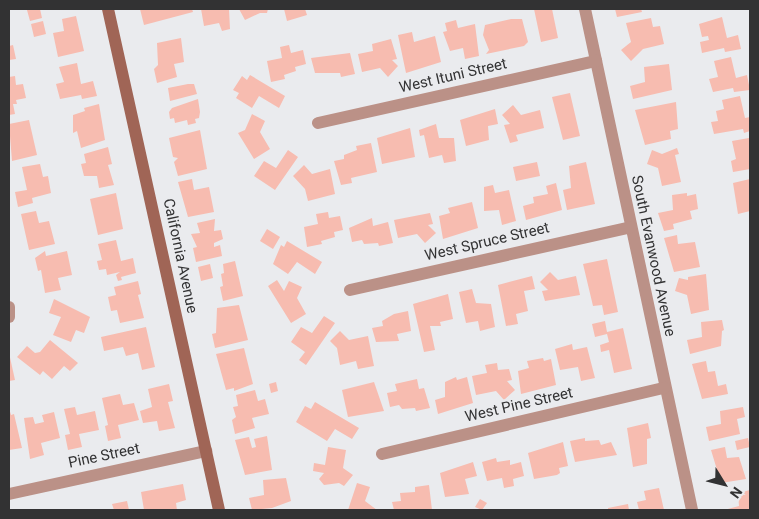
<!DOCTYPE html>
<style>
body{margin:0}
#map{position:relative;width:759px;height:519px;overflow:hidden;background:#eaebee;font-family:Roboto,sans-serif}
div>[style]{position:absolute}
[style*='--x']{left:calc(var(--x)*1px);top:calc(var(--y)*1px);width:calc(var(--w)*1px);rotate:calc(var(--a)*1deg)}
.building>*{inset:0;background:#f7bcb0}
.street>*{height:12px;margin:-6px;padding:0 6px;transform-origin:6px;border-radius:6px;background:#bb9187}
.secondary>*{height:12px;margin:-6px;padding:0 6px;transform-origin:6px;border-radius:6px;background:#a06556}
span{translate:-50% -50%;white-space:nowrap;text-align:center;line-height:1.15;-webkit-text-stroke:5px #eaebee;paint-order:stroke}
.street-label{font-size:15px;color:#323233}
.frame{position:absolute;inset:0;border:10px solid #323233;pointer-events:none}
.north{position:absolute;left:699px;top:459px;width:50px;height:50px;-webkit-text-stroke:4px #eaebee;paint-order:stroke;rotate:126deg;font-size:14px;font-weight:700;line-height:20px;text-align:center;color:#323233}
.north::after{content:'';display:block;margin:auto;width:18px;height:22px;background:#323233;clip-path:polygon(50% 0,100% 100%,50% 72%,0 100%)}
</style>
<div id="map">
<div class="building">
<i style="clip-path:polygon(40px 9px,42px 18px,30px 21px,27px 10px)"></i>
<i style="clip-path:polygon(140px 9px,192px 9px,193px 12px,144px 25px)"></i>
<i style="clip-path:polygon(201px 9px,229px 9px,230px 29px,222px 31px,219px 23px,204px 26px)"></i>
<i style="clip-path:polygon(239px 9px,268px 9px,267px 13px,260px 13px,245px 20px)"></i>
<i style="clip-path:polygon(284px 9px,305px 9px,307px 15px,287px 21px)"></i>
<i style="clip-path:polygon(534px 9px,552px 9px,558px 38px,541px 42px)"></i>
<i style="clip-path:polygon(615px 9px,641px 9px,642px 12px,617px 17px)"></i>
<i style="clip-path:polygon(76px 16px,84px 51px,58px 57px,53px 33px,64px 31px,62px 19px)"></i>
<i style="clip-path:polygon(722px 17px,727px 38px,738px 35px,741px 49px,725px 52px,724px 48px,702px 53px,700px 42px,709px 40px,708px 36px,702px 37px,699px 24px)"></i>
<i style="clip-path:polygon(651px 18px,653px 27px,660px 26px,664px 44px,643px 49px,631px 61px,621px 50px,631px 42px,626px 23px)"></i>
<i style="clip-path:polygon(511px 19px,522px 19px,528px 42px,524px 46px,486px 54px,489px 50px,483px 35px,485px 25px)"></i>
<i style="clip-path:polygon(456px 20px,458px 28px,475px 24px,479px 56px,465px 59px,463px 48px,450px 51px,443px 32px,447px 31px,445px 23px)"></i>
<i style="clip-path:polygon(43px 21px,46px 34px,34px 37px,31px 24px)"></i>
<i style="clip-path:polygon(412px 32px,414px 42px,435px 36px,441px 62px,406px 73px,398px 35px)"></i>
<i style="clip-path:polygon(181px 38px,184px 62px,174px 64px,177px 77px,157px 83px,154px 69px,158px 65px,157px 43px)"></i>
<i style="clip-path:polygon(391px 39px,397px 59px,392px 60px,398px 66px,388px 77px,380px 68px,362px 72px,358px 54px,373px 51px,372px 44px)"></i>
<i style="clip-path:polygon(13px 45px,16px 59px,9px 60px,9px 46px)"></i>
<i style="clip-path:polygon(289px 45px,291px 53px,303px 50px,306px 64px,295px 67px,296px 71px,284px 75px,285px 79px,271px 82px,267px 61px,282px 58px,280px 47px)"></i>
<i style="clip-path:polygon(350px 53px,355px 74px,341px 77px,340px 73px,315px 73px,311px 58px)"></i>
<i style="clip-path:polygon(731px 57px,736px 78px,747px 75px,750px 90px,734px 92px,733px 88px,713px 92px,709px 79px,718px 77px,714px 61px)"></i>
<i style="clip-path:polygon(77px 63px,81px 84px,93px 81px,97px 96px,82px 99px,81px 95px,60px 99px,56px 84px,64px 82px,59px 67px)"></i>
<i style="clip-path:polygon(669px 64px,672px 90px,633px 99px,630px 86px,645px 82px,644px 67px)"></i>
<i style="clip-path:polygon(250px 75px,285px 96px,279px 108px,259px 96px,252px 108px,236px 98px,239px 93px,233px 90px,242px 76px,247px 80px)"></i>
<i style="clip-path:polygon(15px 76px,16px 85px,23px 84px,26px 98px,16px 100px,17px 104px,13px 104px,15px 114px,9px 115px,9px 77px)"></i>
<i style="clip-path:polygon(188px 84px,194px 84px,197px 94px,170px 101px,168px 88px)"></i>
<i style="clip-path:polygon(570px 93px,580px 136px,563px 140px,552px 97px)"></i>
<i style="clip-path:polygon(740px 96px,745px 118px,750px 117px,750px 131px,744px 133px,743px 129px,714px 134px,711px 122px,718px 121px,716px 111px,724px 109px,722px 100px)"></i>
<i style="clip-path:polygon(198px 99px,200px 112px,199px 118px,195px 119px,196px 123px,188px 125px,187px 120px,175px 123px,174px 118px,170px 119px,169px 112px,172px 108px)"></i>
<i style="clip-path:polygon(676px 102px,678px 129px,670px 131px,671px 139px,645px 145px,635px 110px)"></i>
<i style="clip-path:polygon(99px 104px,105px 140px,81px 148px,77px 131px,73px 133px,73px 115px,85px 111px,84px 108px)"></i>
<i style="clip-path:polygon(513px 105px,521px 115px,540px 110px,544px 128px,516px 135px,518px 141px,510px 143px,504px 125px,510px 124px,502px 115px)"></i>
<i style="clip-path:polygon(495px 109px,498px 124px,488px 126px,489px 140px,466px 146px,460px 120px)"></i>
<i style="clip-path:polygon(252px 114px,265px 121px,260px 132px,270px 149px,254px 159px,238px 133px,245px 130px)"></i>
<i style="clip-path:polygon(29px 120px,37px 155px,12px 161px,9px 124px)"></i>
<i style="clip-path:polygon(436px 124px,439px 138px,454px 138px,456px 161px,444px 163px,442px 155px,429px 158px,424px 135px,420px 136px,419px 130px)"></i>
<i style="clip-path:polygon(410px 128px,415px 157px,382px 164px,377px 138px)"></i>
<i style="clip-path:polygon(200px 130px,207px 169px,178px 176px,174px 162px,178px 158px,173px 157px,169px 138px)"></i>
<i style="clip-path:polygon(749px 138px,750px 169px,733px 172px,731px 161px,736px 159px,732px 141px)"></i>
<i style="clip-path:polygon(371px 143px,377px 172px,351px 178px,352px 183px,341px 185px,334px 161px,344px 159px,344px 155px,357px 150px,356px 146px)"></i>
<i style="clip-path:polygon(108px 147px,112px 164px,108px 165px,114px 185px,99px 188px,97px 176px,84px 176px,81px 164px,86px 163px,84px 154px)"></i>
<i style="clip-path:polygon(677px 148px,679px 154px,675px 155px,681px 182px,662px 186px,658px 168px,647px 164px,652px 150px,662px 154px)"></i>
<i style="clip-path:polygon(288px 150px,298px 157px,275px 190px,254px 176px,264px 161px,276px 168px)"></i>
<i style="clip-path:polygon(537px 162px,540px 176px,516px 181px,513px 167px)"></i>
<i style="clip-path:polygon(586px 162px,595px 204px,567px 210px,563px 190px,571px 188px,569px 166px)"></i>
<i style="clip-path:polygon(40px 164px,43px 177px,48px 176px,51px 193px,32px 198px,33px 203px,18px 207px,15px 192px,27px 190px,22px 167px)"></i>
<i style="clip-path:polygon(304px 165px,312px 174px,330px 169px,335px 194px,308px 201px,305px 189px,293px 176px)"></i>
<i style="clip-path:polygon(192px 179px,194px 190px,209px 187px,214px 212px,188px 217px,178px 182px)"></i>
<i style="clip-path:polygon(750px 179px,750px 211px,738px 214px,733px 183px)"></i>
<i style="clip-path:polygon(556px 183px,562px 210px,526px 220px,523px 206px,534px 203px,533px 197px,548px 194px,546px 186px)"></i>
<i style="clip-path:polygon(493px 185px,495px 193px,509px 190px,516px 221px,502px 225px,499px 210px,484px 211px,484px 187px)"></i>
<i style="clip-path:polygon(116px 193px,123px 229px,98px 235px,90px 199px)"></i>
<i style="clip-path:polygon(687px 193px,687px 196px,696px 194px,698px 209px,690px 211px,692px 219px,673px 224px,674px 229px,664px 231px,658px 213px,673px 210px,672px 195px)"></i>
<i style="clip-path:polygon(472px 202px,478px 228px,443px 239px,439px 216px,450px 213px,448px 208px)"></i>
<i style="clip-path:polygon(36px 211px,39px 223px,49px 221px,55px 244px,29px 250px,21px 214px)"></i>
<i style="clip-path:polygon(328px 212px,329px 218px,340px 216px,343px 230px,334px 232px,335px 237px,321px 241px,322px 244px,307px 247px,304px 227px,318px 224px,316px 214px)"></i>
<i style="clip-path:polygon(430px 213px,433px 224px,428px 225px,436px 233px,425px 243px,417px 234px,398px 238px,394px 220px)"></i>
<i style="clip-path:polygon(372px 218px,373px 226px,388px 222px,393px 243px,379px 246px,378px 243px,364px 244px,362px 240px,352px 242px,349px 228px)"></i>
<i style="clip-path:polygon(215px 219px,214px 231px,221px 230px,223px 239px,214px 243px,214px 247px,220px 245px,222px 256px,196px 262px,193px 248px,197px 247px,191px 234px,200px 233px,197px 223px)"></i>
<i style="clip-path:polygon(267px 229px,280px 237px,273px 249px,260px 241px)"></i>
<i style="clip-path:polygon(677px 235px,678px 244px,695px 242px,700px 267px,674px 272px,664px 238px)"></i>
<i style="clip-path:polygon(116px 240px,121px 261px,133px 258px,136px 273px,121px 277px,122px 280px,118px 281px,116px 275px,120px 272px,107px 275px,106px 269px,99px 270px,97px 261px,102px 260px,98px 244px)"></i>
<i style="clip-path:polygon(287px 241px,322px 262px,315px 274px,297px 262px,288px 274px,273px 264px,281px 245px,284px 247px)"></i>
<i style="clip-path:polygon(45px 251px,46px 256px,67px 251px,72px 275px,58px 278px,61px 290px,45px 293px,41px 270px,38px 271px,35px 258px)"></i>
<i style="clip-path:polygon(607px 259px,618px 312px,604px 315px,602px 305px,593px 306px,583px 264px)"></i>
<i style="clip-path:polygon(235px 261px,243px 296px,223px 301px,220px 287px,223px 286px,221px 274px,224px 273px,223px 264px)"></i>
<i style="clip-path:polygon(210px 264px,213px 278px,201px 281px,198px 267px)"></i>
<i style="clip-path:polygon(550px 272px,558px 280px,576px 276px,580px 295px,545px 301px,542px 291px,548px 290px,540px 282px)"></i>
<i style="clip-path:polygon(706px 274px,709px 310px,691px 314px,687px 295px,675px 291px,679px 278px,688px 280px,688px 277px)"></i>
<i style="clip-path:polygon(532px 276px,535px 289px,524px 291px,528px 311px,516px 314px,518px 324px,506px 326px,498px 285px)"></i>
<i style="clip-path:polygon(277px 280px,284px 291px,289px 281px,302px 287px,297px 298px,306px 314px,291px 323px,268px 286px)"></i>
<i style="clip-path:polygon(138px 281px,141px 294px,138px 295px,144px 318px,120px 323px,117px 310px,111px 311px,108px 297px,116px 295px,114px 287px)"></i>
<i style="clip-path:polygon(472px 289px,476px 303px,491px 304px,495px 327px,480px 331px,478px 321px,466px 323px,459px 292px)"></i>
<i style="clip-path:polygon(448px 294px,453px 319px,440px 322px,441px 326px,430px 326px,435px 350px,424px 352px,413px 304px)"></i>
<i style="clip-path:polygon(54px 299px,90px 317px,84px 333px,76px 330px,71px 342px,53px 335px,61px 317px,49px 313px)"></i>
<i style="clip-path:polygon(239px 305px,248px 340px,215px 348px,212px 334px,216px 333px,217px 308px)"></i>
<i style="clip-path:polygon(408px 311px,411px 331px,397px 334px,399px 341px,376px 342px,372px 328px,383px 326px,382px 321px,394px 314px)"></i>
<i style="clip-path:polygon(324px 316px,335px 323px,306px 365px,299px 360px,305px 352px,291px 342px,301px 327px,312px 333px)"></i>
<i style="clip-path:polygon(722px 320px,724px 330px,722px 331px,721px 346px,690px 354px,687px 340px,702px 337px,701px 322px)"></i>
<i style="clip-path:polygon(605px 321px,607px 332px,623px 328px,632px 369px,614px 373px,609px 350px,601px 352px,600px 345px,609px 342px,607px 334px,595px 337px,592px 324px)"></i>
<i style="clip-path:polygon(146px 327px,155px 367px,142px 370px,138px 353px,126px 356px,123px 347px,104px 351px,101px 337px)"></i>
<i style="clip-path:polygon(340px 331px,349px 340px,368px 336px,374px 366px,358px 369px,356px 361px,340px 365px,337px 348px,330px 341px)"></i>
<i style="clip-path:polygon(50px 340px,78px 363px,70px 371px,64px 366px,52px 379px,43px 371px,40px 375px,17px 357px,27px 346px,35px 353px,40px 352px)"></i>
<i style="clip-path:polygon(572px 344px,573px 350px,587px 347px,595px 378px,581px 381px,578px 367px,560px 370px,555px 349px)"></i>
<i style="clip-path:polygon(244px 348px,253px 384px,234px 391px,234px 388px,226px 390px,216px 354px)"></i>
<i style="clip-path:polygon(9px 353px,15px 380px,9px 381px)"></i>
<i style="clip-path:polygon(543px 358px,544px 361px,551px 359px,556px 385px,521px 394px,518px 371px,529px 368px,527px 361px)"></i>
<i style="clip-path:polygon(706px 361px,708px 372px,715px 371px,718px 386px,726px 384px,728px 394px,702px 399px,692px 364px)"></i>
<i style="clip-path:polygon(497px 363px,498px 370px,509px 369px,512px 380px,507px 381px,515px 390px,504px 400px,496px 391px,476px 395px,472px 376px,487px 373px,485px 365px)"></i>
<i style="clip-path:polygon(456px 377px,457px 380px,467px 377px,473px 403px,438px 414px,435px 400px,445px 397px,445px 382px)"></i>
<i style="clip-path:polygon(417px 379px,419px 389px,424px 388px,430px 408px,416px 411px,415px 408px,402px 409px,399px 405px,390px 407px,387px 393px,397px 391px,395px 384px)"></i>
<i style="clip-path:polygon(276px 382px,278px 391px,271px 393px,269px 384px)"></i>
<i style="clip-path:polygon(374px 382px,384px 411px,348px 417px,342px 390px)"></i>
<i style="clip-path:polygon(169px 384px,173px 401px,168px 402px,175px 428px,159px 431px,157px 421px,143px 423px,140px 411px,152px 407px,148px 389px)"></i>
<i style="clip-path:polygon(255px 390px,258px 401px,265px 399px,269px 414px,252px 418px,255px 428px,235px 434px,232px 420px,236px 417px,233px 407px,238px 406px,236px 395px)"></i>
<i style="clip-path:polygon(120px 394px,123px 405px,134px 403px,139px 420px,118px 425px,121px 438px,108px 441px,105px 426px,108px 425px,102px 398px)"></i>
<i style="clip-path:polygon(315px 402px,359px 428px,352px 439px,335px 429px,327px 441px,296px 422px,305px 406px,311px 409px)"></i>
<i style="clip-path:polygon(75px 407px,77px 415px,95px 411px,99px 430px,79px 434px,82px 447px,68px 450px,65px 435px,70px 434px,64px 409px)"></i>
<i style="clip-path:polygon(743px 407px,745px 417px,737px 419px,740px 434px,709px 441px,706px 427px,721px 424px,720px 411px)"></i>
<i style="clip-path:polygon(9px 408px,11px 415px,14px 414px,22px 448px,9px 450px)"></i>
<i style="clip-path:polygon(54px 412px,60px 438px,41px 443px,44px 455px,30px 459px,24px 418px,33px 417px,35px 424px,44px 422px,42px 415px)"></i>
<i style="clip-path:polygon(648px 423px,651px 438px,647px 439px,647px 464px,633px 467px,627px 428px)"></i>
<i style="clip-path:polygon(267px 436px,272px 470px,245px 475px,235px 440px,249px 437px,252px 448px,256px 447px,254px 439px)"></i>
<i style="clip-path:polygon(585px 438px,585px 441px,599px 440px,601px 445px,611px 442px,617px 455px,575px 462px,570px 441px)"></i>
<i style="clip-path:polygon(748px 438px,750px 447px,737px 450px,735px 441px)"></i>
<i style="clip-path:polygon(563px 442px,568px 466px,559px 468px,560px 473px,557px 475px,534px 479px,528px 453px)"></i>
<i style="clip-path:polygon(328px 447px,346px 450px,343px 468px,353px 475px,344px 486px,339px 483px,324px 485px,319px 479px,324px 473px,313px 471px,314px 463px,325px 465px)"></i>
<i style="clip-path:polygon(725px 447px,727px 458px,739px 457px,746px 479px,721px 483px,711px 450px)"></i>
<i style="clip-path:polygon(496px 458px,497px 462px,510px 460px,510px 465px,521px 462px,524px 476px,513px 479px,514px 486px,504px 488px,502px 478px,487px 481px,482px 462px)"></i>
<i style="clip-path:polygon(473px 462px,477px 476px,465px 479px,469px 494px,445px 497px,440px 473px)"></i>
<i style="clip-path:polygon(286px 478px,291px 501px,272px 508px,252px 510px,249px 498px,264px 495px,263px 480px)"></i>
<i style="clip-path:polygon(357px 483px,370px 487px,365px 501px,377px 510px,348px 510px)"></i>
<i style="clip-path:polygon(183px 484px,186px 500px,176px 503px,177px 510px,144px 510px,141px 492px)"></i>
<i style="clip-path:polygon(429px 485px,432px 510px,394px 510px,392px 502px,401px 501px,400px 493px,415px 492px,415px 487px)"></i>
<i style="clip-path:polygon(659px 488px,664px 510px,639px 510px,637px 502px,646px 500px,644px 491px)"></i>
<i style="clip-path:polygon(750px 490px,750px 510px,724px 510px,739px 506px,738px 493px)"></i>
<i style="clip-path:polygon(480px 499px,487px 503px,482px 510px,475px 507px)"></i>
<i style="clip-path:polygon(127px 501px,129px 510px,114px 510px,112px 504px)"></i>
<i style="clip-path:polygon(628px 504px,629px 510px,608px 510px,608px 508px)"></i>
</div>
<div class="street">
<i style="--x:585;--y:9;--w:512;--a:77.94"></i>
<i style="--x:318;--y:123;--w:285;--a:-12.6"></i>
<i style="--x:350;--y:290;--w:288;--a:-12.6"></i>
<i style="--x:9;--y:307;--w:10;--a:90"></i>
<i style="--x:382;--y:454;--w:290;--a:-13.2"></i>
<i style="--x:9;--y:494;--w:202;--a:-12.3"></i>
</div>
<div class="secondary">
<i style="--x:108;--y:9;--w:513;--a:77.51"></i>
</div>
<div class="street-label">
<span style="left:453px;top:76px;rotate:-13deg">West Ituni Street</span>
<span style="left:487px;top:242px;rotate:-13deg">West Spruce Street</span>
<span style="left:180px;top:256px;rotate:78deg">California Avenue</span>
<span style="left:653px;top:256px;rotate:78deg">South Evanwood Avenue</span>
<span style="left:519px;top:405px;rotate:-13deg">West Pine Street</span>
<span style="left:104px;top:456px;rotate:-12deg">Pine Street</span>
</div>
<div class="frame"></div>
<div class="north">N</div>
</div>
